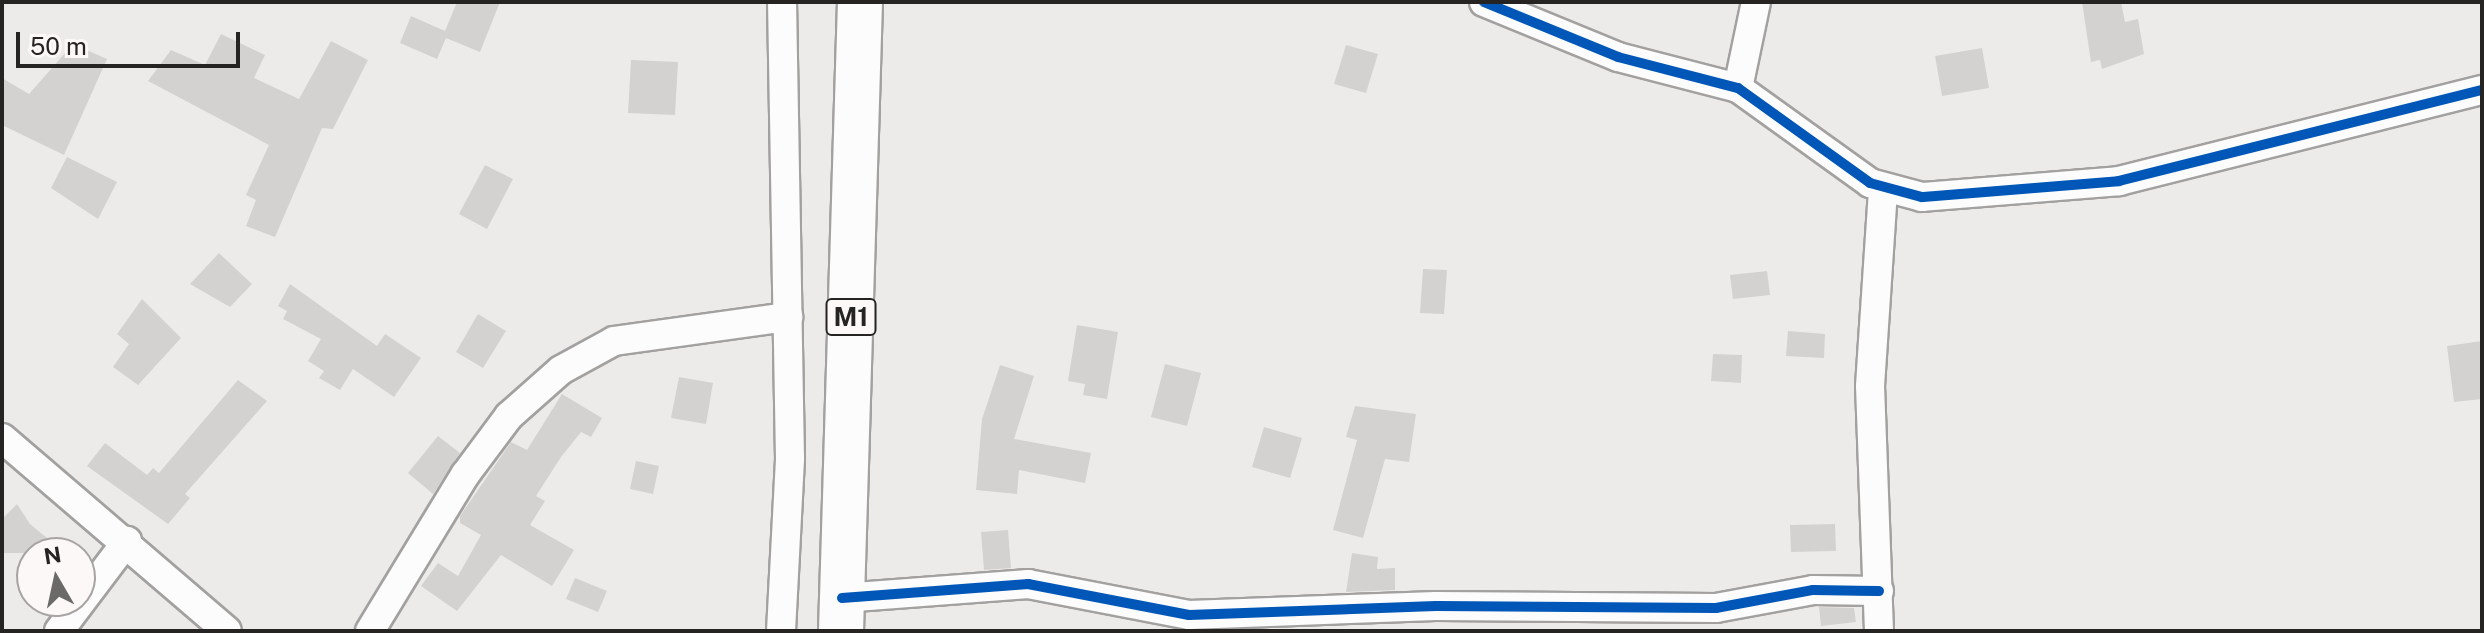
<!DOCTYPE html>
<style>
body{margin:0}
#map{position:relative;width:2484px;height:633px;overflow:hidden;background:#edebea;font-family:"Public Sans",sans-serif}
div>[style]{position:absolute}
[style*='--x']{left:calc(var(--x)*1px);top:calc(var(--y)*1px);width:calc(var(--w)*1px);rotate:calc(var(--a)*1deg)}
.building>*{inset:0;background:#d4d2d1}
.roads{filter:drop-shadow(2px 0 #a3a1a0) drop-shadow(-2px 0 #a3a1a0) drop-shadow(0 2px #a3a1a0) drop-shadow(0 -2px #a3a1a0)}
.minor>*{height:28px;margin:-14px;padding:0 14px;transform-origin:14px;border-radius:14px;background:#fcfcfc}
.trunk>*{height:44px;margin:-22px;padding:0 22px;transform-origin:22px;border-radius:22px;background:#fcfcfc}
.cycleway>*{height:10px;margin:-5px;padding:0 5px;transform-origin:5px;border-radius:5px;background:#0057b8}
span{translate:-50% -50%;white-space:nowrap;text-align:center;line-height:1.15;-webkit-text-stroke:6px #fcf8f7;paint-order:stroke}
.shield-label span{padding:2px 6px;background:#fcf8f7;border:2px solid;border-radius:6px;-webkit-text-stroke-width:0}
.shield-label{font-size:26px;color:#252423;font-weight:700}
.frame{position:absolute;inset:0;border:4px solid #252423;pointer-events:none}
.north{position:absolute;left:16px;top:537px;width:80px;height:80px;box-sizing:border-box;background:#fcf8f7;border:2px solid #a6a3a2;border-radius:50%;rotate:351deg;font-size:22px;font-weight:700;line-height:32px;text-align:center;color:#252423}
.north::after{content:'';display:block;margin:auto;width:28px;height:36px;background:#6b6a69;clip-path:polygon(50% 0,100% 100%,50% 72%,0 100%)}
.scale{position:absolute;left:16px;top:32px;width:224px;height:36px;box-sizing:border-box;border:4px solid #252423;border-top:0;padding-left:10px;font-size:24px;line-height:28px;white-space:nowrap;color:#252423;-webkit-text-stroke:6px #fcf8f7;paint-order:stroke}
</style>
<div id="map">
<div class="building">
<i style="clip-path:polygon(457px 2px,500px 2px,480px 52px,446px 38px,437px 59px,400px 43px,411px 16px,445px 31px)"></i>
<i style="clip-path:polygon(2082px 2px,2121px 2px,2125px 22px,2138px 19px,2144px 54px,2102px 69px,2100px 60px,2091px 62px)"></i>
<i style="clip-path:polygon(221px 34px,265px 55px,254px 78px,299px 99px,331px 41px,368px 60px,333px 129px,322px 128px,275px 237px,246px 226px,256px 200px,246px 195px,269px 145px,148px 81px,171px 50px,205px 65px)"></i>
<i style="clip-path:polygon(73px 44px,107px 59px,64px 155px,2px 125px,2px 78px,29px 94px)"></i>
<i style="clip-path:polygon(1346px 45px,1378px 54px,1366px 93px,1334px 84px)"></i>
<i style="clip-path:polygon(1982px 48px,1989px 88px,1942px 96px,1935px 56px)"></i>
<i style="clip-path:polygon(631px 60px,678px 62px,675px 115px,628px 113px)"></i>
<i style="clip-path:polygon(67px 157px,117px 182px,98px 219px,51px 188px)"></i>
<i style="clip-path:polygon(485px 165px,513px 179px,487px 229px,459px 214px)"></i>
<i style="clip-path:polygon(219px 253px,252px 284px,230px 307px,190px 284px)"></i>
<i style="clip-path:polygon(1423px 269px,1447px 270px,1444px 314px,1420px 313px)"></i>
<i style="clip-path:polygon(1767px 271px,1770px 295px,1733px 299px,1730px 275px)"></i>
<i style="clip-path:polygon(290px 284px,377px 346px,385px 334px,421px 358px,394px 397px,353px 369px,340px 390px,319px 378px,324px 371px,308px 361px,321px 339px,283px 319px,287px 311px,278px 306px)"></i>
<i style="clip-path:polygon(142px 299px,181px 338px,138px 385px,113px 367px,129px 344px,117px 334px)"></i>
<i style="clip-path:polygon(478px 314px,506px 331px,483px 368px,456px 352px)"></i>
<i style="clip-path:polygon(1077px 325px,1118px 332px,1107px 399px,1083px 395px,1085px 384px,1068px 381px)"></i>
<i style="clip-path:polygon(1788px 331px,1825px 334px,1824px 358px,1786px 356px)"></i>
<i style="clip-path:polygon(2482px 341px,2482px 399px,2454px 402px,2447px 346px)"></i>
<i style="clip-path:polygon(1713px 354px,1742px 355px,1741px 383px,1711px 381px)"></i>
<i style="clip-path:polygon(1165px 364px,1201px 373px,1187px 426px,1151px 417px)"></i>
<i style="clip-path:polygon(1000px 365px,1034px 376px,1014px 439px,1091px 453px,1085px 483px,1019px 470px,1017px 494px,976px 490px,982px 419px)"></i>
<i style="clip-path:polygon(679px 377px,713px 383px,706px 424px,671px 418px)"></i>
<i style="clip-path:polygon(238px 380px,267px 401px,185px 494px,190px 498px,168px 524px,87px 466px,105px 443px,147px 475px,153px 468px,159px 473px)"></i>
<i style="clip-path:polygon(562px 394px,602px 418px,591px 437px,581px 432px,561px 457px,536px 496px,545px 501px,530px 525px,574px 550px,552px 586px,501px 555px,457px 611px,421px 586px,438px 563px,458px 576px,481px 535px,460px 523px,460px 516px,511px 442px,527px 450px)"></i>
<i style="clip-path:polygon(1355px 406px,1416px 414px,1409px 462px,1385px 459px,1363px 538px,1333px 530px,1357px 440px,1346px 437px)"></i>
<i style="clip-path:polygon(1264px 427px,1302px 438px,1290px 478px,1252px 467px)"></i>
<i style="clip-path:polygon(438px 436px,460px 453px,433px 494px,408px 473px)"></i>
<i style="clip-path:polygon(636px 461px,659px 466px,653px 494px,630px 489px)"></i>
<i style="clip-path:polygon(17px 504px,30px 524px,65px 553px,2px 553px,2px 519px)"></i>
<i style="clip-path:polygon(1835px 524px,1836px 551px,1791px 552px,1790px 525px)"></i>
<i style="clip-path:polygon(1008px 530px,1011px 568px,984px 570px,981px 532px)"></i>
<i style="clip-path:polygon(1352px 553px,1378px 557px,1377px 569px,1395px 568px,1395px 590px,1346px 592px)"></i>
<i style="clip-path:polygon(575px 578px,607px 591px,598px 612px,566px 599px)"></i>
<i style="clip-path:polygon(1819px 607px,1854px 608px,1856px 622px,1821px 626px)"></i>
</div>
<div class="roads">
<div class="minor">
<i style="--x:1484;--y:2;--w:145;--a:22.3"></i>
<i style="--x:1618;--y:57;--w:124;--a:14.5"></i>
<i style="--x:1738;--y:88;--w:163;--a:35.7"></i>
<i style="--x:1870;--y:183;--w:54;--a:15.1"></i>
<i style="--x:1922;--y:197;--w:198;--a:-4.6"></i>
<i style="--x:2119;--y:181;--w:374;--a:-14.1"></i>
<i style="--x:1738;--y:88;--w:88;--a:-78.2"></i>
<i style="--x:2;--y:438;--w:296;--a:40.6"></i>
<i style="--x:842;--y:598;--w:187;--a:-4.3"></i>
<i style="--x:1028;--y:584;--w:164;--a:10.9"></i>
<i style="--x:1189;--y:615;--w:247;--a:-2.1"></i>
<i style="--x:1436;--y:606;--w:280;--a:0.4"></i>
<i style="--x:1716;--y:608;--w:99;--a:-10.5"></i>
<i style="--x:1813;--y:590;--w:66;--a:0.9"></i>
<i style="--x:59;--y:631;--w:113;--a:-52.9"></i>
<i style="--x:370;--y:631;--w:183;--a:-58.7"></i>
<i style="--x:465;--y:475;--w:74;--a:-53.3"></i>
<i style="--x:509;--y:416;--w:69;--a:-41.5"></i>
<i style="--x:561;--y:370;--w:60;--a:-28.7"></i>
<i style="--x:614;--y:341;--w:176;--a:-7.9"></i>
<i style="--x:781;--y:631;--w:172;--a:-87"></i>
<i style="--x:790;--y:459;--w:457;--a:-91"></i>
<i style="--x:1879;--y:631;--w:245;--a:-92.1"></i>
<i style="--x:1870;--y:386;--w:197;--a:-86.2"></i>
</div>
<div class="trunk">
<i style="--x:841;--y:631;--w:629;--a:-88.27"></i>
</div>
</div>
<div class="cycleway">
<i style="--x:1484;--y:2;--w:145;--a:22.3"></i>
<i style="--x:1618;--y:57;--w:124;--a:14.5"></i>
<i style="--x:1738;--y:88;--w:163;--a:35.7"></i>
<i style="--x:1870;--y:183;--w:54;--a:15.1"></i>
<i style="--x:1922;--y:197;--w:198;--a:-4.6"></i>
<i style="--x:2119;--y:181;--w:374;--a:-14.1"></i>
<i style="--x:842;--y:598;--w:187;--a:-4.3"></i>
<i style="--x:1028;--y:584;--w:164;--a:10.9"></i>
<i style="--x:1189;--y:615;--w:247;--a:-2.1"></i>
<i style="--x:1436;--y:606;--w:280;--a:0.4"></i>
<i style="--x:1716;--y:608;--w:99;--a:-10.5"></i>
<i style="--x:1813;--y:590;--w:66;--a:0.9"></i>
</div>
<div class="shield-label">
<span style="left:851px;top:317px">M1</span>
</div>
<div class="frame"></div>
<div class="north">N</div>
<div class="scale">50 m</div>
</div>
